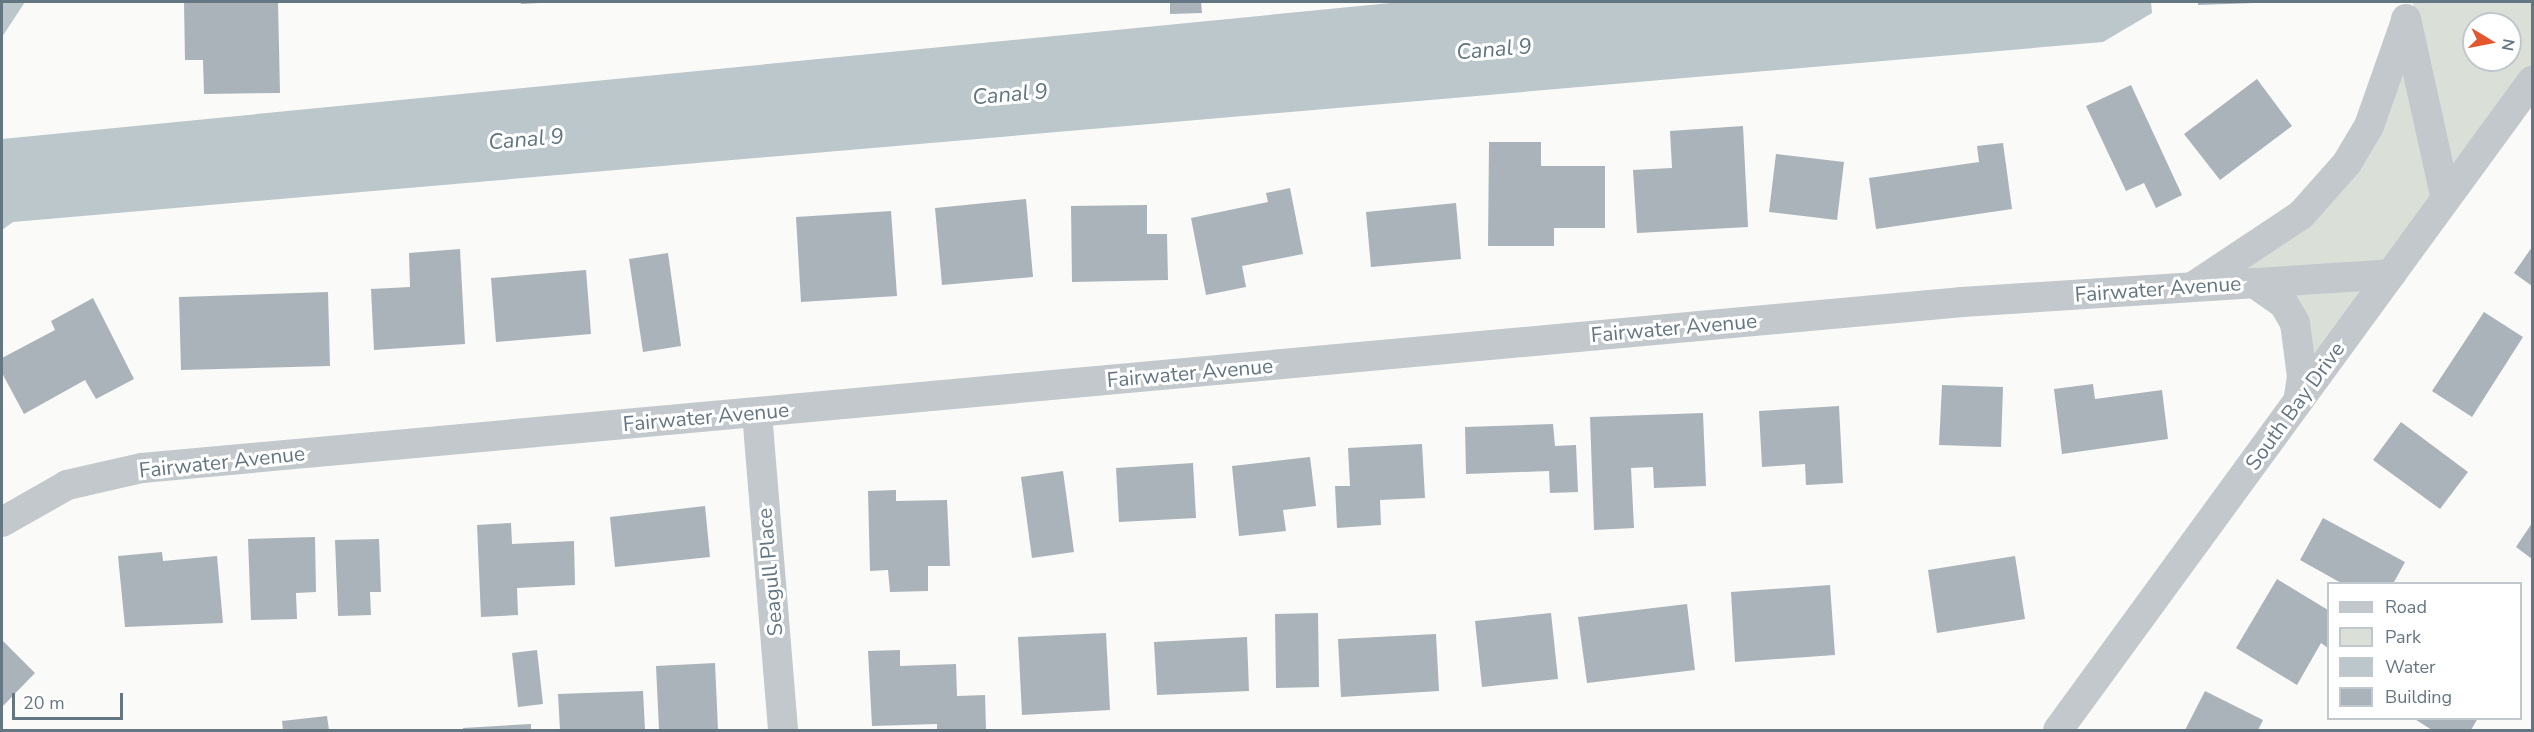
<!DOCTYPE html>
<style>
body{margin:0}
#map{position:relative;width:2534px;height:732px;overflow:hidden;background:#fafaf8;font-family:"Nunito Sans",sans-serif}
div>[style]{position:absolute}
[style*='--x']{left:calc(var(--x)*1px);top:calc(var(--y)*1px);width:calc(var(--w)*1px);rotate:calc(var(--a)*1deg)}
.green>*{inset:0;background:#dadfd7}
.water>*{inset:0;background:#bbc7cb}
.building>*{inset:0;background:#aab3b9}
.minor>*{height:30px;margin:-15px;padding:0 15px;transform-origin:15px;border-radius:15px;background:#c3c8cc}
span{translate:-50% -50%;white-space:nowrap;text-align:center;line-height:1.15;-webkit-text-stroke:6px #fff;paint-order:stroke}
.street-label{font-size:21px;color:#657683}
.water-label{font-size:22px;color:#60757c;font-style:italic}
.frame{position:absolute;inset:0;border:3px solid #657683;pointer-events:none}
.legend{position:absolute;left:2327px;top:582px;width:195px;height:138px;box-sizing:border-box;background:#fff;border:2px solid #c1c8cd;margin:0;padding:8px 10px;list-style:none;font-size:18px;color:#657683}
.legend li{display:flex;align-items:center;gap:12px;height:30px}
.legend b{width:30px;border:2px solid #c1c8cd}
.north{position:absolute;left:2462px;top:12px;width:60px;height:60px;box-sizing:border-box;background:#fff;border:2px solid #c1c8cd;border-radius:50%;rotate:100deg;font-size:16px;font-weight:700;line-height:24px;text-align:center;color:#657683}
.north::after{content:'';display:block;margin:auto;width:21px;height:27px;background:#e4572e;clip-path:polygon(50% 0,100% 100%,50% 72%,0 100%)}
.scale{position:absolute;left:12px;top:693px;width:111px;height:27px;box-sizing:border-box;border:3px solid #657683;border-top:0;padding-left:8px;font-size:18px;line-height:21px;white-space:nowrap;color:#657683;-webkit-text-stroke:4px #fff;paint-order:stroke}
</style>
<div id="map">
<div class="green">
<i style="clip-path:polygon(evenodd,2413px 2px,2532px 2px,2532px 72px,2308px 380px,2308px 340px,2224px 277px,2301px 227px,2416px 19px,2413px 2px,2474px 24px,2510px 24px,2510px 60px,2474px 60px,2474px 24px)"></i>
</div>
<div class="water">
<i style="clip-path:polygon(2px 2px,25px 2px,2px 37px)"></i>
<i style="clip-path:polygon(1401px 2px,2151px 2px,2152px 13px,2103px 42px,13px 222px,2px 230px,2px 139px)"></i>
</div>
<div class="building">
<i style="clip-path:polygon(184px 2px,278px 2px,280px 93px,204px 94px,203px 60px,185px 60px)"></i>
<i style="clip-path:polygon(521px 2px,540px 2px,540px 3px,521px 4px)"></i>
<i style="clip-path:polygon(1170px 2px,1201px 2px,1202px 13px,1170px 14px)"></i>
<i style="clip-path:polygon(2198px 2px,2255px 2px,2255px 3px,2198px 5px)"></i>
<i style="clip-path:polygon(2257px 79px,2292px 126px,2220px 180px,2184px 134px)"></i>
<i style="clip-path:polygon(2131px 85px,2182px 195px,2156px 208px,2144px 183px,2126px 191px,2086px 106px)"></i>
<i style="clip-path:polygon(1743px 126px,1748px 227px,1637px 233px,1633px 170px,1672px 168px,1670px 131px)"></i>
<i style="clip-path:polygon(1489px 142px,1541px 142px,1541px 166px,1605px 166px,1605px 228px,1554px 228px,1554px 246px,1488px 246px)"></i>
<i style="clip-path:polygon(2003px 143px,2012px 209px,1876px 229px,1869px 178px,1979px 162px,1977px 146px)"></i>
<i style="clip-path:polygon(1776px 154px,1844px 162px,1837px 220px,1769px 212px)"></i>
<i style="clip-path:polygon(1290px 188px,1303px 254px,1242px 266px,1246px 287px,1206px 295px,1191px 218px,1268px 202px,1266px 193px)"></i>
<i style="clip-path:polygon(1026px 199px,1033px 277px,942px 285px,935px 208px)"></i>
<i style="clip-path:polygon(1456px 203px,1461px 259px,1371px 267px,1366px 212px)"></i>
<i style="clip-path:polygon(1147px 205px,1147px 234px,1167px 234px,1168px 280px,1072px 282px,1071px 206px)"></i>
<i style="clip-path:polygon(891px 211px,897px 296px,801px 302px,796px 217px)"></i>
<i style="clip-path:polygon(2532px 247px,2532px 286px,2514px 273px)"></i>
<i style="clip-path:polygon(460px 249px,465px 344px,374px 350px,371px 289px,410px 287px,409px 253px)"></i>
<i style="clip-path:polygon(668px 253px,681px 346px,643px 352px,629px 259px)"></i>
<i style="clip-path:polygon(586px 270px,591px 334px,496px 342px,491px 278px)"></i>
<i style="clip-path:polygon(328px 292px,330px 366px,181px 370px,179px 297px)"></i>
<i style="clip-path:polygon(93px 298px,134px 379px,96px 399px,85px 380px,24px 414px,2px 373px,2px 358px,55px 330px,51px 321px)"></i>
<i style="clip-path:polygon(2484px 312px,2523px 337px,2472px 417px,2432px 391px)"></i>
<i style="clip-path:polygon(2093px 384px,2095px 399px,2162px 390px,2168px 439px,2062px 454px,2054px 389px)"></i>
<i style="clip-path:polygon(1942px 385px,2003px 387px,2001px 447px,1939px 445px)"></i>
<i style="clip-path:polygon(1839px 406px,1843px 483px,1806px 485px,1805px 464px,1762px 467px,1759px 411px)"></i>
<i style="clip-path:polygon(1703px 413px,1706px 486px,1654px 488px,1653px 467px,1631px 468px,1634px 528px,1594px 530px,1590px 417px)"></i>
<i style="clip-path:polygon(2401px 422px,2468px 472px,2440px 509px,2373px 460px)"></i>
<i style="clip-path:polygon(1553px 424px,1555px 446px,1576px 445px,1578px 492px,1550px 493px,1549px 471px,1466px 474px,1465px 427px)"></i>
<i style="clip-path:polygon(1422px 444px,1425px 498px,1380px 500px,1381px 525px,1337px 528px,1335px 486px,1350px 486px,1348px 448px)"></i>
<i style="clip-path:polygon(1310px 457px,1316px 506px,1283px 510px,1286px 531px,1239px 536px,1232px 466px)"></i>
<i style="clip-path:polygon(1193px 463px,1196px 518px,1119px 522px,1116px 468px)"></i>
<i style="clip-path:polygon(1063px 471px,1074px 552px,1032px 558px,1021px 477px)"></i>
<i style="clip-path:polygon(896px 490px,896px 501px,947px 500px,950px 566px,928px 566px,928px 591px,890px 592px,888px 570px,870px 571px,868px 491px)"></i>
<i style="clip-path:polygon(705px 506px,710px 557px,615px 567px,610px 517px)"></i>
<i style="clip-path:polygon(2323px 518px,2405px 562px,2393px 584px,2343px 584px,2300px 560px)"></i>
<i style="clip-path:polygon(511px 523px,512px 544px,574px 541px,575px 585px,517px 588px,518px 615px,481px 617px,477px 525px)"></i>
<i style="clip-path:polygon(2532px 523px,2532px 559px,2516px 547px)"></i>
<i style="clip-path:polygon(315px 537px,316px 592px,296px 593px,297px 619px,251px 620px,248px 539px)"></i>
<i style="clip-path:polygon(379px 539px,381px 592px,370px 592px,371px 615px,338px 616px,335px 540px)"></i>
<i style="clip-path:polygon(162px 552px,163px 561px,217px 556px,223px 623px,125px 627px,118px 556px)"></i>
<i style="clip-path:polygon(2015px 556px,2025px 619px,1937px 633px,1928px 570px)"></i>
<i style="clip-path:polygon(2277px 579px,2328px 610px,2328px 648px,2321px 643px,2297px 685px,2236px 648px)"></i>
<i style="clip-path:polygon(1830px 585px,1835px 655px,1735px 662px,1731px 592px)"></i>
<i style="clip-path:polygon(1687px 604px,1695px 670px,1587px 683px,1578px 617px)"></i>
<i style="clip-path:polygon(1318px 613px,1319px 687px,1276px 688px,1275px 614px)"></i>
<i style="clip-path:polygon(1551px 613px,1558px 679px,1482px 687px,1475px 621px)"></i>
<i style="clip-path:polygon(1106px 633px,1110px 710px,1022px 715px,1018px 637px)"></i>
<i style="clip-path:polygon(1436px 634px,1439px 691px,1341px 697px,1338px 639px)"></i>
<i style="clip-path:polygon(1247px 637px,1249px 691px,1157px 695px,1154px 642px)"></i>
<i style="clip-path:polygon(2px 640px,35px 673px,2px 707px)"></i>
<i style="clip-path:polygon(537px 650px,543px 704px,518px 707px,512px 653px)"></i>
<i style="clip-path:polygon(900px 650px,900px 666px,956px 664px,957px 696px,985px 695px,986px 730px,937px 730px,937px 724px,872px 726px,868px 651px)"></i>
<i style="clip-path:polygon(715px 663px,718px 730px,659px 730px,656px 666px)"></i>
<i style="clip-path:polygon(643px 691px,645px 730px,560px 730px,558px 694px)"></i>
<i style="clip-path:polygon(2205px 691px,2263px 720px,2258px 730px,2185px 730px)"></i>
<i style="clip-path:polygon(327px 716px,329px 730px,283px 730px,282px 721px)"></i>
<i style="clip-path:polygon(2413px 718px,2478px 718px,2471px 730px,2432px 730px)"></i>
<i style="clip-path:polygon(531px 724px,531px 730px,463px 730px,463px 728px)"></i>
</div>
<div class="minor">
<i style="--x:2406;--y:19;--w:184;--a:77.5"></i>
<i style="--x:2254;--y:283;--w:37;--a:35"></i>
<i style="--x:2284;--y:304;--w:22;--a:60"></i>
<i style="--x:2295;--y:323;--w:54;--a:82.6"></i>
<i style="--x:2302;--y:377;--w:24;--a:99"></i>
<i style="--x:2197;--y:284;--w:125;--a:-33.6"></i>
<i style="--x:2301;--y:215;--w:69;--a:-48.5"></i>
<i style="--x:2347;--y:163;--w:43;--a:-59.3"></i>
<i style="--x:2369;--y:126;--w:111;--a:-70.6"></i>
<i style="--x:757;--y:413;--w:318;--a:85.3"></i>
<i style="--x:2;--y:522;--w:75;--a:-29.6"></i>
<i style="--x:67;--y:485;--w:77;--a:-12.8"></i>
<i style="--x:142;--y:468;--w:1828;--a:-5.21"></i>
<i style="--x:1962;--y:302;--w:430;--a:-3.7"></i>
<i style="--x:2058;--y:730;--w:804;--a:-53.86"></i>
</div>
<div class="street-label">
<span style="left:2158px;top:289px;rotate:-4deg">Fairwater Avenue</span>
<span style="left:1674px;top:328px;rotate:-5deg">Fairwater Avenue</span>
<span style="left:1190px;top:373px;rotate:-5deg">Fairwater Avenue</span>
<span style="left:2295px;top:406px;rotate:-54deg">South Bay Drive</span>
<span style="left:706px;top:417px;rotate:-5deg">Fairwater Avenue</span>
<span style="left:222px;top:462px;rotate:-6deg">Fairwater Avenue</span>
<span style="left:770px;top:572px;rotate:-95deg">Seagull Place</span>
</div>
<div class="water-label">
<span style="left:1494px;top:50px;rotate:-5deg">Canal 9</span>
<span style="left:1010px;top:95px;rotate:-5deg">Canal 9</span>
<span style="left:526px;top:140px;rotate:-5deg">Canal 9</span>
</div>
<div class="frame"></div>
<ul class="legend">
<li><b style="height:8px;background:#c3c8cc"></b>Road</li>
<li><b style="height:16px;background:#dadfd7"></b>Park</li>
<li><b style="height:16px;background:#bbc7cb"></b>Water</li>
<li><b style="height:16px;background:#aab3b9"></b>Building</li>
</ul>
<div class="north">N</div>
<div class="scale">20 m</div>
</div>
